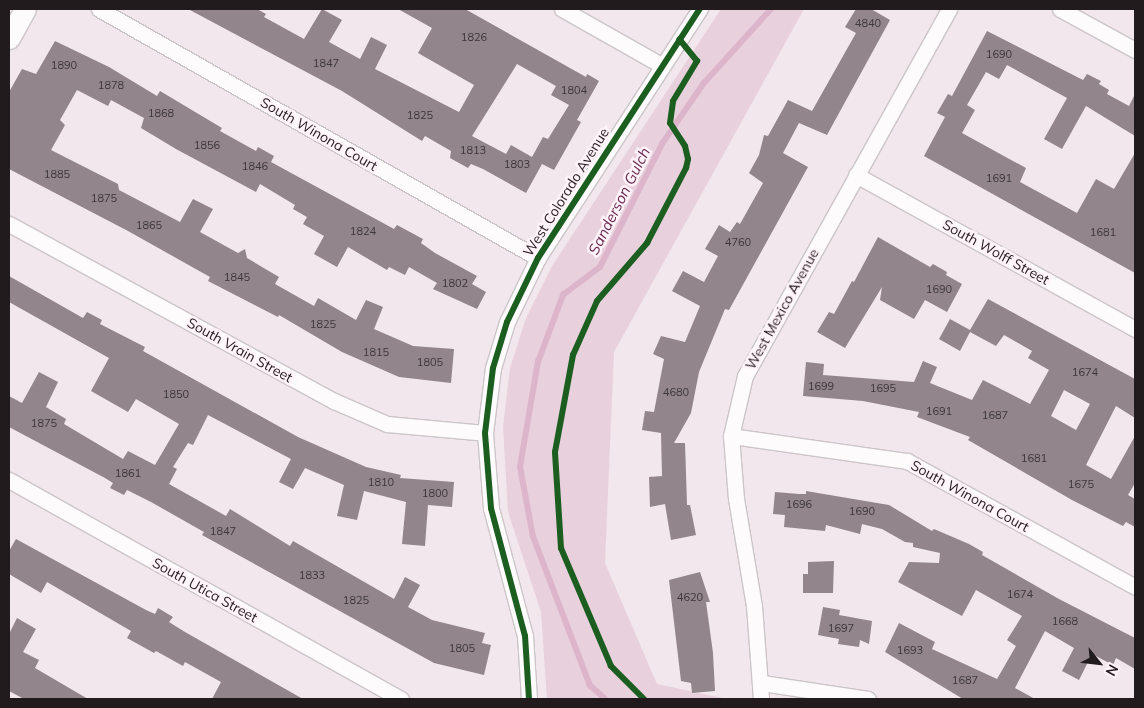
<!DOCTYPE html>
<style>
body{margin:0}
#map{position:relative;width:1144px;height:708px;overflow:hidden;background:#f1e7ec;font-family:Mulish,sans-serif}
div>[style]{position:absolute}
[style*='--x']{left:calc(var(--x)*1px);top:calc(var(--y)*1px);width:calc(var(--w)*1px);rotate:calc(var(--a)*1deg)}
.green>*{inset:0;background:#e9d0dd}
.stream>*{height:5.5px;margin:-2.75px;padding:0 2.75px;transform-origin:2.75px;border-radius:2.75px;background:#ddb5ca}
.building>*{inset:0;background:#92858c}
.roads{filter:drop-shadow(1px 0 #ccc5c8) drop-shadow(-1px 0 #ccc5c8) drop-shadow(0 1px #ccc5c8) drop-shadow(0 -1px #ccc5c8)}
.minor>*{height:15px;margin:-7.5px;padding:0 7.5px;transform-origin:7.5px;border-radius:7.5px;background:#fdfbfc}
.secondary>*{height:21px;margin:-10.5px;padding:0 10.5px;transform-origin:10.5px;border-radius:10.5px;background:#fdfbfc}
.cycleway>*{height:6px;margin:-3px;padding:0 3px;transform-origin:3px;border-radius:3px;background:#1b5e20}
span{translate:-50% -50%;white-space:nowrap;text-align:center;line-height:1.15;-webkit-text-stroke:5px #fef3f8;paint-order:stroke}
.number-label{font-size:11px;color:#3d363a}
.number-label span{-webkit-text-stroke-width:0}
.street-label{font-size:14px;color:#211b1e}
.water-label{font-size:15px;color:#6a2950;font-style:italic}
.frame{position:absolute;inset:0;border:10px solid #211b1e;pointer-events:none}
.north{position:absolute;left:1074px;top:638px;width:50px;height:50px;-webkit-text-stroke:4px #fef3f8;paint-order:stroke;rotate:119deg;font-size:14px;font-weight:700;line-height:20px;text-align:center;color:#211b1e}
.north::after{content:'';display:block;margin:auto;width:18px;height:22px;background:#211b1e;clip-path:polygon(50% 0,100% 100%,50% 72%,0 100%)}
</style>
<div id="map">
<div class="green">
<i style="clip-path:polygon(721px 9px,804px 9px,614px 352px,605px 563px,657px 684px,727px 699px,547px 699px,541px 612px,508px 512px,503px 427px,510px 368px,526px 318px,552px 266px)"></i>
</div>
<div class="stream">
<i style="--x:605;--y:699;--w:20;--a:-139"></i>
<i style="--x:590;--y:686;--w:160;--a:-110.9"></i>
<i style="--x:533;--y:537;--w:71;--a:-100.5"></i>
<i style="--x:520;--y:467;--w:107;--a:-80.3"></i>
<i style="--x:538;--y:362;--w:72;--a:-69.5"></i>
<i style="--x:563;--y:295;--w:46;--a:-37.1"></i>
<i style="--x:600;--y:267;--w:138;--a:-63.2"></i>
<i style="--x:662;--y:144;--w:74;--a:-55.5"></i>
<i style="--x:704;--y:83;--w:100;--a:-47.8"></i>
</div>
<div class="building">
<i style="clip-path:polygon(evenodd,188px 9px,257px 9px,266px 14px,264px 17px,304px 39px,322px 9px,342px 20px,329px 42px,360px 59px,371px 37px,387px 45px,375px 69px,459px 112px,474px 85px,418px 53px,432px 28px,398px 9px,465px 9px,586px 77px,587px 74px,599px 81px,577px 120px,581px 122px,554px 170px,542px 164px,526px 193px,483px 169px,471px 164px,468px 168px,450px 158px,451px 151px,425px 136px,422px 141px,342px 91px,188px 9px,517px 64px,556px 86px,551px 95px,569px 105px,548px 139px,543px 137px,532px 157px,511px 145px,506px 154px,472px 136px,517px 64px)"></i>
<i style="clip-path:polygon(856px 9px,871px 9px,890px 20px,827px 135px,799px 123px,783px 153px,808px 167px,729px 310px,725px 309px,699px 372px,691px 413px,674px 443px,685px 443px,687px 505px,690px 505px,696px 535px,671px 540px,665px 504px,650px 507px,649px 477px,662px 476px,661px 433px,642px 430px,645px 411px,654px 412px,664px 359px,653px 354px,661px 336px,685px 342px,700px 306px,672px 291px,683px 271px,704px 282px,718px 256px,705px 249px,719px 225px,730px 232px,737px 222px,740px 224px,763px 183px,749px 173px,759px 155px,764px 135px,768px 136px,788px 100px,812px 111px,856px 33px,845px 27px)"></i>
<i style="clip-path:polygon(987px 31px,1083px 80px,1087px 74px,1101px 81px,1099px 84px,1109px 90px,1107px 94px,1129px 106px,1135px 94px,1135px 136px,1086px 106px,1062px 149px,1044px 139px,1067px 98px,1007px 65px,999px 79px,986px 72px,967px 105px,975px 110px,962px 133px,1026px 168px,1020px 182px,1077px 213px,1096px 179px,1114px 189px,1135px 153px,1135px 273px,924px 156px,945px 117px,937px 113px,948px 94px,952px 96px)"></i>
<i style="clip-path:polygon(55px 41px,109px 67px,157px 96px,160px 91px,222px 128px,220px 131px,256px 151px,258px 147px,274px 156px,271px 162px,394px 229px,397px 225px,423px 239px,421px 243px,435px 253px,477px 276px,472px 284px,486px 292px,477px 309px,433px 289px,437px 283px,409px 267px,405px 275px,389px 267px,387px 270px,348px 247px,337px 267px,314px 254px,324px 236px,303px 224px,307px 217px,293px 209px,295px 205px,260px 184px,256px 192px,176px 149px,141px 128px,144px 118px,111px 100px,108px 106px,77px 90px,60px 120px,65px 125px,51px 150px,118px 184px,119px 190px,180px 222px,193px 199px,213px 209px,200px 232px,238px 253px,245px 249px,247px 258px,279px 277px,275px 284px,314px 306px,318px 298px,356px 320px,366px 300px,383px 307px,374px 329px,413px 346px,454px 349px,451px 383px,399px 377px,342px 352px,279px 315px,278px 317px,208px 281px,210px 277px,128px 231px,9px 169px,9px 92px,22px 69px,36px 74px)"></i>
<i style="clip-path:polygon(878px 237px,930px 267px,933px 264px,947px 272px,946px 275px,962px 284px,947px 312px,925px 300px,914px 319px,880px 300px,882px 287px,845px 348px,817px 332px,829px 312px,834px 314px,852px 281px,854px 282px)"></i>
<i style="clip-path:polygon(9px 276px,83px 318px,87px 312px,102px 320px,100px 324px,145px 347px,143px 351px,298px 437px,366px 467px,401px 475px,400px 478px,454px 482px,452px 507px,428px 505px,425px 546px,402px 544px,406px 502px,364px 491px,357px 520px,337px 516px,344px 485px,305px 468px,293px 489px,279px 482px,291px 459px,208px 415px,193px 445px,188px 443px,173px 467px,177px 469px,169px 484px,226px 516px,230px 509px,290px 546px,293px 541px,394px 599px,405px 577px,420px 585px,408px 607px,432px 620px,485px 633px,482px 643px,491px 645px,484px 675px,434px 663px,202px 535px,204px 532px,151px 502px,127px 490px,124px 495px,110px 488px,113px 483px,105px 478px,9px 427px,9px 396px,22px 403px,39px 372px,58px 382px,46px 407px,66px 419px,64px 424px,123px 459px,128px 451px,155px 465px,179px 424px,136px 399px,128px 412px,91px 391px,109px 358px,9px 302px)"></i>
<i style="clip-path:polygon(evenodd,988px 299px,1135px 379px,1135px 418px,1116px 406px,1086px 465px,1111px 479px,1135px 436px,1135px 483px,1128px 495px,1135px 499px,1135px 527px,1126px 522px,1123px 526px,1072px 500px,968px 440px,970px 437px,917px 417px,919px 412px,863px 401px,803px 396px,806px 362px,824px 364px,823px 375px,914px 382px,923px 361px,937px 367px,930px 383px,972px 400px,983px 380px,1030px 404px,1049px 370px,1028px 358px,1032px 351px,1004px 335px,996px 346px,970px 332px,960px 351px,939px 339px,950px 319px,970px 330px,988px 299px,1064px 390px,1090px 404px,1076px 430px,1051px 416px,1064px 390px)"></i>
<i style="clip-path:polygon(806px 491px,889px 505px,932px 531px,934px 529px,969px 544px,983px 552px,982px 555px,1059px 599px,1135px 638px,1135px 669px,1116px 658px,1113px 665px,1092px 654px,1079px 680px,1062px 671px,1074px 648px,1045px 631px,1015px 688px,1035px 699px,963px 699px,885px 652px,899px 623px,935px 642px,932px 649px,997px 679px,1016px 646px,1007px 640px,1022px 616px,976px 590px,962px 616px,898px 582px,909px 562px,939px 563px,940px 553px,913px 547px,913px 543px,905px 542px,882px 529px,862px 524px,860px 534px,826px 525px,825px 531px,784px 527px,785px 515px,773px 514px,775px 492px,799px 494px,806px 494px)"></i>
<i style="clip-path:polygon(16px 539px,146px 610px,155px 614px,158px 608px,173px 617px,169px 622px,185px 632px,303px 699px,212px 699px,221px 682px,185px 662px,183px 666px,156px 651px,154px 653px,127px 638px,131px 631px,47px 582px,41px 593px,9px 574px,9px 551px)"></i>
<i style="clip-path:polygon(834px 561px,833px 593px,803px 593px,803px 574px,808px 574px,808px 562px)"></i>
<i style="clip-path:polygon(700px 572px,710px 602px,706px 602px,713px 653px,715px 691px,692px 693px,691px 683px,681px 681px,669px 580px)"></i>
<i style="clip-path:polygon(823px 607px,840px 610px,839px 615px,872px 621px,869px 644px,860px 640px,859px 647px,838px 644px,839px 639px,818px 635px)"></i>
<i style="clip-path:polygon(17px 618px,36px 629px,23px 652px,39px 660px,35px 668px,88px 699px,24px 699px,9px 691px,9px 634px)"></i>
</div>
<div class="roads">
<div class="minor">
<i style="--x:99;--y:9;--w:505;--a:29.56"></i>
<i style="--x:562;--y:9;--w:114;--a:29.5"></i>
<i style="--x:1060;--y:9;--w:85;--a:28.7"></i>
<i style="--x:856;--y:175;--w:319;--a:28.9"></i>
<i style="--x:9;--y:224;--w:370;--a:28.6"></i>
<i style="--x:334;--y:401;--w:58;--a:23.5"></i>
<i style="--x:387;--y:424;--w:98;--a:5.2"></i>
<i style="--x:731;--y:436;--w:178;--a:8.1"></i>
<i style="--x:907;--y:461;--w:260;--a:28.9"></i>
<i style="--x:9;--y:480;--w:449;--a:29.2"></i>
<i style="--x:762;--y:683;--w:107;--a:8.6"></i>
<i style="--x:529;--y:699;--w:63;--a:-93.6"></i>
<i style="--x:525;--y:636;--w:132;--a:-104.9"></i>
<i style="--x:491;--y:508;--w:75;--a:-94.6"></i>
<i style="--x:485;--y:433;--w:65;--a:-83"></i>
<i style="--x:493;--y:368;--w:48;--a:-73.1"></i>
<i style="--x:507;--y:322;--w:71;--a:-64.2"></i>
<i style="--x:538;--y:258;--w:297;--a:-57"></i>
<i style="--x:761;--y:699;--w:93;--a:-94.3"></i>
<i style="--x:754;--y:606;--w:109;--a:-99.5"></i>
<i style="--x:736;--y:499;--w:63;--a:-94.5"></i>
<i style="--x:731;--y:436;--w:62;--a:-76.9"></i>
<i style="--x:745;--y:376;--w:420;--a:-60.9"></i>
</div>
<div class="secondary">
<i style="--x:9;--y:38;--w:33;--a:-61"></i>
</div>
</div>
<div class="cycleway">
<i style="--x:529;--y:699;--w:63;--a:-93.6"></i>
<i style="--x:525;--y:636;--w:132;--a:-104.9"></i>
<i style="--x:491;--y:508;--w:75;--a:-94.6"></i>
<i style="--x:485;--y:433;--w:65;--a:-83"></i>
<i style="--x:493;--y:368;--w:48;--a:-73.1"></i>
<i style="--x:507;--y:322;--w:71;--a:-64.2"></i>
<i style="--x:538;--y:258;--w:297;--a:-57"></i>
<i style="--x:644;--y:699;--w:47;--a:-135"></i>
<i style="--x:611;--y:666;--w:128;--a:-113"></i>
<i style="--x:561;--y:548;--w:96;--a:-93.6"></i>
<i style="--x:555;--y:452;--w:99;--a:-79.5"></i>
<i style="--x:573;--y:355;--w:59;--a:-66"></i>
<i style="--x:597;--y:301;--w:77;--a:-49.2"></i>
<i style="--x:647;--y:243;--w:85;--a:-62.5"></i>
<i style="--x:686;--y:168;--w:9;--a:-77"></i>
<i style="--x:688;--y:159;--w:13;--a:-103"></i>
<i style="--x:685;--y:146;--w:27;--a:-123"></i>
<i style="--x:670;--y:123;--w:22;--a:-82"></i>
<i style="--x:673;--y:101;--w:47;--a:-59"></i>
<i style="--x:697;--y:61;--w:28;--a:-129"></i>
</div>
<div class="number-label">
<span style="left:868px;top:23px">4840</span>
<span style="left:474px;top:37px">1826</span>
<span style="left:999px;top:54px">1690</span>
<span style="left:326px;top:63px">1847</span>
<span style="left:64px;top:65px">1890</span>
<span style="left:111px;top:85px">1878</span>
<span style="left:574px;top:90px">1804</span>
<span style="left:161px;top:113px">1868</span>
<span style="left:420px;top:115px">1825</span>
<span style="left:207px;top:145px">1856</span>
<span style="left:473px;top:150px">1813</span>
<span style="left:517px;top:164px">1803</span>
<span style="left:255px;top:166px">1846</span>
<span style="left:57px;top:174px">1885</span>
<span style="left:999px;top:178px">1691</span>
<span style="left:104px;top:198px">1875</span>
<span style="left:149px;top:225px">1865</span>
<span style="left:363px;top:231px">1824</span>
<span style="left:1103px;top:232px">1681</span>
<span style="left:738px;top:242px">4760</span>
<span style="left:237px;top:277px">1845</span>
<span style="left:455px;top:283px">1802</span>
<span style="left:939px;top:289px">1690</span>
<span style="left:323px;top:324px">1825</span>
<span style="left:376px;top:352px">1815</span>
<span style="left:430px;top:362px">1805</span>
<span style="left:1085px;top:372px">1674</span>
<span style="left:821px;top:386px">1699</span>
<span style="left:883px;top:388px">1695</span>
<span style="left:676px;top:392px">4680</span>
<span style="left:176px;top:394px">1850</span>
<span style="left:939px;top:411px">1691</span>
<span style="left:995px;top:415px">1687</span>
<span style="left:44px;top:423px">1875</span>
<span style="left:1034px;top:458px">1681</span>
<span style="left:128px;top:473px">1861</span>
<span style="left:381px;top:482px">1810</span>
<span style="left:1081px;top:484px">1675</span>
<span style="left:435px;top:493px">1800</span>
<span style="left:799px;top:504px">1696</span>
<span style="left:862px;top:511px">1690</span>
<span style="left:223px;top:531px">1847</span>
<span style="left:312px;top:575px">1833</span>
<span style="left:1020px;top:594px">1674</span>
<span style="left:690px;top:597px">4620</span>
<span style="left:356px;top:600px">1825</span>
<span style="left:1065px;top:621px">1668</span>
<span style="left:841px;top:628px">1697</span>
<span style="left:462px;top:648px">1805</span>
<span style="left:910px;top:650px">1693</span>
<span style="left:965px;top:680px">1687</span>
</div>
<div class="street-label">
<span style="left:319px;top:134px;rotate:30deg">South Winona Court</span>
<span style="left:566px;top:192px;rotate:-58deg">West Colorado Avenue</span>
<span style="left:996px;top:252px;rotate:29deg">South Wolff Street</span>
<span style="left:782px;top:309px;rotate:-61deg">West Mexico Avenue</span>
<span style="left:240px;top:350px;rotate:29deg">South Vrain Street</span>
<span style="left:970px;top:496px;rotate:29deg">South Winona Court</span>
<span style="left:205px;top:590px;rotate:29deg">South Utica Street</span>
</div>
<div class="water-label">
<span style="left:619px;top:201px;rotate:-63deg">Sanderson Gulch</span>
</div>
<div class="frame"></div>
<div class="north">N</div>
</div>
